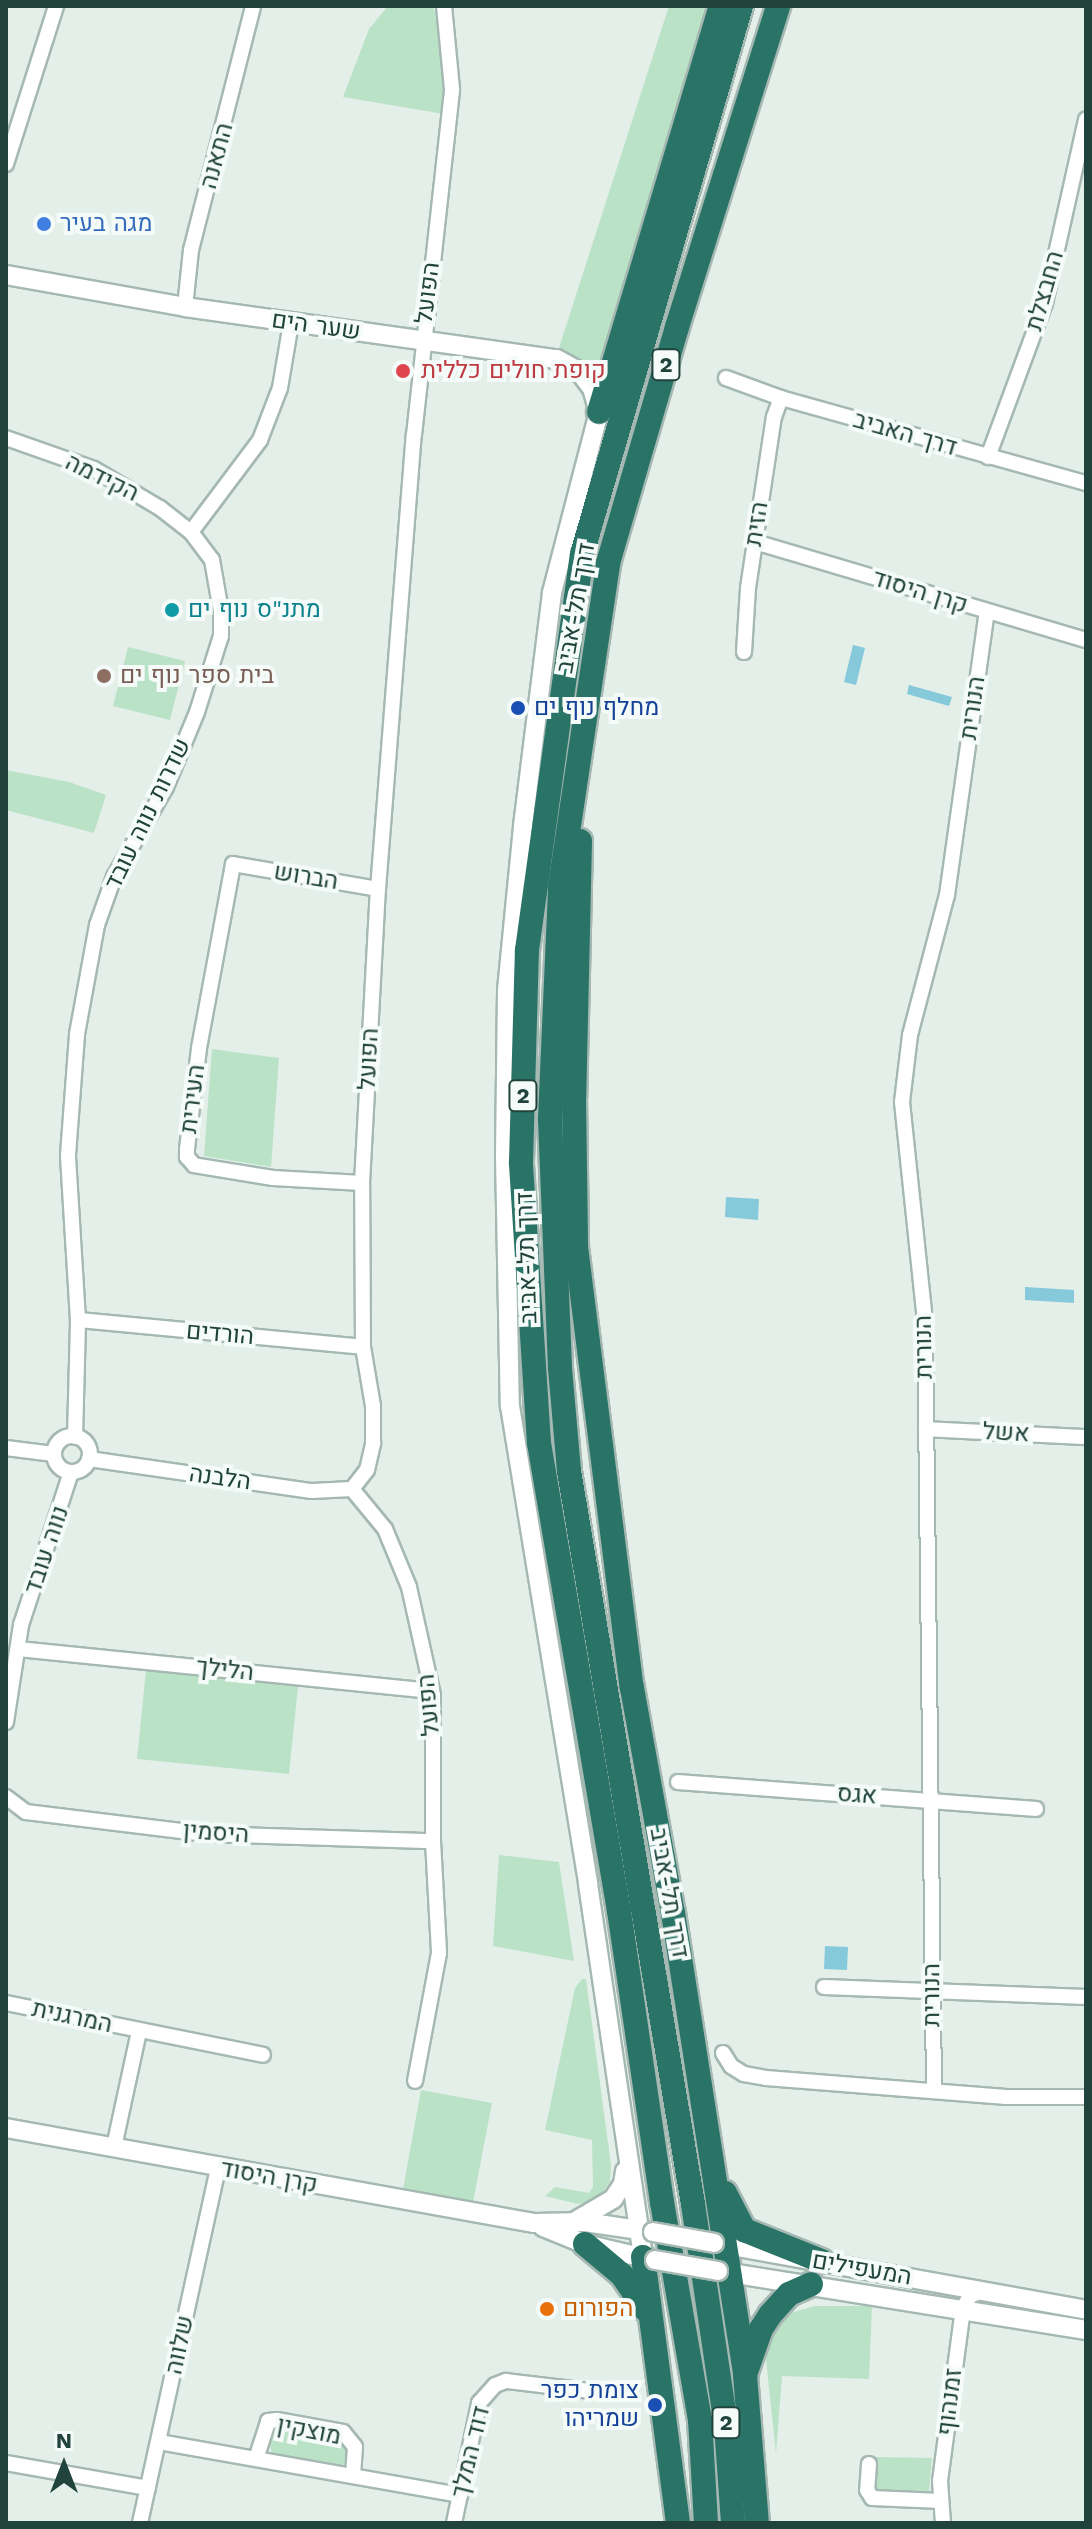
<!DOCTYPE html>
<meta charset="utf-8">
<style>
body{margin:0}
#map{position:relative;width:1092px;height:2529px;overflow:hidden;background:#e4efea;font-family:"Work Sans",Heebo,sans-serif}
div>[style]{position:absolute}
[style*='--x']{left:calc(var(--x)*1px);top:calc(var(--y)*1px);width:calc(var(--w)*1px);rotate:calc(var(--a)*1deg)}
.green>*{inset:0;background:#bae2c7}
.water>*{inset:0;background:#86c9da}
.roads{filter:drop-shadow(2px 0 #a5b8b2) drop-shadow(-2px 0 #a5b8b2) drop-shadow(0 2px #a5b8b2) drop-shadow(0 -2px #a5b8b2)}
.minor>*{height:14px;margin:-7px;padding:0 7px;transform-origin:7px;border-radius:7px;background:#fff}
.minor>.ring{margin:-7px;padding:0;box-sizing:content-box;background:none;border:14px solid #fff;border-radius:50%}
.tertiary>*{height:18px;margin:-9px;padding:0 9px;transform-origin:9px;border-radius:9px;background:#fff}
.motorway>*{height:24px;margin:-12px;padding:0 12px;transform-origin:12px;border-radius:12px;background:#297367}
.bridges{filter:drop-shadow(2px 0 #a5b8b2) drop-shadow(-2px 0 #a5b8b2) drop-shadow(0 2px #a5b8b2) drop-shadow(0 -2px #a5b8b2)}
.tertiary-bridge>*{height:18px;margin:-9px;padding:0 9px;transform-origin:9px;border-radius:9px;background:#fff}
.dots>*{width:22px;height:22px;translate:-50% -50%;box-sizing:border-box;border:4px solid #f5fbf8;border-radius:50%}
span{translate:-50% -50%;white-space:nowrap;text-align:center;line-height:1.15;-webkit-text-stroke:8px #f5fbf8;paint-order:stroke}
.shield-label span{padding:2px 6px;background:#f5fbf8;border:2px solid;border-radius:6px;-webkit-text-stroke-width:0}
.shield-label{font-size:22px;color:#20433b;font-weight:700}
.street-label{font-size:24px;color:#20433b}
.shop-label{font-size:24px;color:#366cbe}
.left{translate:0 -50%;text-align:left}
.health-label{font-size:24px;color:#be3a42}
.culture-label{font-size:24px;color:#0d838f}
.education-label{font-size:24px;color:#785e54}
.transit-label{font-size:24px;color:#164399}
.right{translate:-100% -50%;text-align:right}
.food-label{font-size:24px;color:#c56008}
.frame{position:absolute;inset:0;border:8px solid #20433b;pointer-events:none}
.north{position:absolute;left:24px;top:2425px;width:80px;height:80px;-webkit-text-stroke:6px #f5fbf8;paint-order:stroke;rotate:0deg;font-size:22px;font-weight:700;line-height:32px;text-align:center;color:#20433b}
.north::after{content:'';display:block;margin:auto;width:28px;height:36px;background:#20433b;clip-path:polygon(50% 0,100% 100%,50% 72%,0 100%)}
</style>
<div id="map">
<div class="green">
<i style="clip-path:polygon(388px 6px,433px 6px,445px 47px,444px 114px,343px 97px,369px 29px)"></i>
<i style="clip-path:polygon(669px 6px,716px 6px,599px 381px,558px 351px)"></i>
<i style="clip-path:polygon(128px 647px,185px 661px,170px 720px,113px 706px)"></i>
<i style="clip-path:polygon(6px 770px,69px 782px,106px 795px,94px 833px,6px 810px)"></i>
<i style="clip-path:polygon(212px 1049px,279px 1058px,271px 1167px,204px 1156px)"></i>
<i style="clip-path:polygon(146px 1670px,298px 1686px,289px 1774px,137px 1759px)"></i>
<i style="clip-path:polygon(499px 1855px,559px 1862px,574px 1961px,493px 1946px)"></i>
<i style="clip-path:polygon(582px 1979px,586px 1979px,611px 2165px,610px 2182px,601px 2194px,589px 2202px,578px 2204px,545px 2196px,555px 2187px,589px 2193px,593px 2187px,592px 2140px,545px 2130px,575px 1988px)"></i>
<i style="clip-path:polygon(421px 2090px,492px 2103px,473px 2202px,403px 2189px)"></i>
<i style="clip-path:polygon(815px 2306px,872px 2306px,869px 2379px,782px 2376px,776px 2454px,765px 2350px,780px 2316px)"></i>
<i style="clip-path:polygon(281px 2425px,337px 2436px,347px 2448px,346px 2462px,340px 2467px,278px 2459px,272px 2454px,268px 2436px,272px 2427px)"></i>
<i style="clip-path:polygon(876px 2457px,932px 2458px,929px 2491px,877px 2490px)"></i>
</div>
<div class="water">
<i style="clip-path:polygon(853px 645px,865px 648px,856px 685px,844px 682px)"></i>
<i style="clip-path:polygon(909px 685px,952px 697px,949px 706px,907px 694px)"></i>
<i style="clip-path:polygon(726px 1197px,759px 1199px,758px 1220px,725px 1217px)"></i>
<i style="clip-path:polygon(1025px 1287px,1074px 1290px,1074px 1303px,1025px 1300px)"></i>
<i style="clip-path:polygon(825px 1946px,848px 1947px,847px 1970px,824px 1969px)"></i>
</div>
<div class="roads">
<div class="minor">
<i style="--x:6;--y:164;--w:166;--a:-72.4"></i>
<i style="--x:185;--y:307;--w:57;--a:-84"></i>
<i style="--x:191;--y:250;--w:252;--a:-75.7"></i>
<i style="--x:726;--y:378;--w:59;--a:20"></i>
<i style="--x:781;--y:398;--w:317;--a:15.6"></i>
<i style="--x:6;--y:438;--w:93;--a:19.4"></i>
<i style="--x:94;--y:469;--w:77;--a:30.6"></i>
<i style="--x:160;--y:508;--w:39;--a:38"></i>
<i style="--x:988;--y:457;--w:164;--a:-69.7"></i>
<i style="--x:1045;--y:303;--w:188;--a:-77.4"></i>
<i style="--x:755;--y:542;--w:345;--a:16.5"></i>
<i style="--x:744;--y:652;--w:64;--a:-86.4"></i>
<i style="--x:748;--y:588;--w:173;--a:-81.4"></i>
<i style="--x:774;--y:417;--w:20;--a:-70"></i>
<i style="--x:362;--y:1183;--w:89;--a:-176.8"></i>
<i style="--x:273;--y:1178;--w:80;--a:-170.7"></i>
<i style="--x:194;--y:1165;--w:11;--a:-131"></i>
<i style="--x:187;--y:1157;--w:8;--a:-90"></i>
<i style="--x:187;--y:1149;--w:102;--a:-83.2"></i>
<i style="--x:199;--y:1048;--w:187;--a:-79.5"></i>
<i style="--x:233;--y:864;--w:147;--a:9.8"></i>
<i style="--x:78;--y:1320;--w:286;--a:5.4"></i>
<i style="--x:926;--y:1429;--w:160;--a:2.9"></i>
<i class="ring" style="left:54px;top:1436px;width:22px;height:22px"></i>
<i style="--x:75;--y:1437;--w:117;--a:-88.5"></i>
<i style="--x:78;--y:1320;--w:165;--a:-93.5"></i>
<i style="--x:68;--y:1155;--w:121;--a:-85.7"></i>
<i style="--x:77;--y:1034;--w:111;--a:-79.6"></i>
<i style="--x:97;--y:925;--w:51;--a:-70.5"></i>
<i style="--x:114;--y:877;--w:104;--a:-60"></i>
<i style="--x:166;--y:787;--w:81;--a:-67.5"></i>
<i style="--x:197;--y:712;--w:80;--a:-72.5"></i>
<i style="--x:221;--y:636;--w:25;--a:-90"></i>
<i style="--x:221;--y:611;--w:52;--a:-100"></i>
<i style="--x:212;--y:560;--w:35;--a:-127"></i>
<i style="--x:191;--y:532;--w:115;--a:-53.1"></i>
<i style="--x:260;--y:440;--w:56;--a:-69"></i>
<i style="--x:280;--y:388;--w:66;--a:-80.4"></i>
<i style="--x:6;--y:1448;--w:48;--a:7.1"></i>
<i style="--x:89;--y:1459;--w:225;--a:8.2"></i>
<i style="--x:312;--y:1491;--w:40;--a:-2.9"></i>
<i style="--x:352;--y:1489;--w:24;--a:-52"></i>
<i style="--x:367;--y:1470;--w:28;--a:-77"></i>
<i style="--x:373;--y:1443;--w:37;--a:-90"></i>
<i style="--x:373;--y:1406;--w:60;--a:-99.6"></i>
<i style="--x:363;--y:1347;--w:164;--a:-90.3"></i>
<i style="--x:362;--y:1183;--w:294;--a:-86.9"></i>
<i style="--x:378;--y:889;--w:455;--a:-85.5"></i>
<i style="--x:414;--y:435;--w:348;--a:-83.7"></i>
<i style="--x:452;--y:89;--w:83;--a:-95.5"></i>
<i style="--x:352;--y:1489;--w:52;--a:50.5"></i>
<i style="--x:385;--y:1529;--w:63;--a:67.5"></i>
<i style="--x:409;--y:1587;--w:111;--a:77.5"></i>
<i style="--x:433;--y:1695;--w:146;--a:90"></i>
<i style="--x:433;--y:1841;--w:112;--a:86.9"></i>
<i style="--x:439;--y:1953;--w:130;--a:100.6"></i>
<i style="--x:18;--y:1649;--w:416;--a:5.8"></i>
<i style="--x:6;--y:1722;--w:98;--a:-81.2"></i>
<i style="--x:21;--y:1625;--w:161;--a:-71.9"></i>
<i style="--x:678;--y:1782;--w:359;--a:4.3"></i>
<i style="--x:6;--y:1797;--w:25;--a:37"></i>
<i style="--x:26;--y:1812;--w:179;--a:7"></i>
<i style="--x:204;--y:1834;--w:229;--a:1.8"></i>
<i style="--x:824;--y:1987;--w:262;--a:2.2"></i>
<i style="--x:6;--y:2003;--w:262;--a:11.4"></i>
<i style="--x:723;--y:2053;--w:15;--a:58"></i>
<i style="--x:731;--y:2066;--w:15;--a:32"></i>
<i style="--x:744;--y:2074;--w:22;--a:10"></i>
<i style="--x:766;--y:2078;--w:241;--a:4.5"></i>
<i style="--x:1006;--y:2097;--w:80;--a:0"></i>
<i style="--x:934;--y:2091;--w:770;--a:-90.67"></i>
<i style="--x:925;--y:1321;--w:220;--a:-96"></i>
<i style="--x:902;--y:1102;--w:67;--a:-83.2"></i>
<i style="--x:910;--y:1035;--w:145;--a:-75.2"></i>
<i style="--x:947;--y:895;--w:286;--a:-82"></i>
<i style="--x:114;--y:2147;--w:119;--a:-77.8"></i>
<i style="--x:159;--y:2442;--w:306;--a:10"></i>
<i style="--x:256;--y:2459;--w:40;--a:-72"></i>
<i style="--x:268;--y:2421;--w:9;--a:-6"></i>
<i style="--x:277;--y:2420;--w:67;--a:10.3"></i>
<i style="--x:343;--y:2432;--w:19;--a:51"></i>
<i style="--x:355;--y:2447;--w:29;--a:94"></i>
<i style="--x:6;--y:2463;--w:144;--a:10"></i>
<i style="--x:869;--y:2464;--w:26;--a:94"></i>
<i style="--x:867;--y:2490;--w:9;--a:58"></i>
<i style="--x:872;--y:2498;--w:69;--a:2.5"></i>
<i style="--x:140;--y:2523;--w:363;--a:-77.6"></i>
<i style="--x:454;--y:2523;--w:123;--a:-78.2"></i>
<i style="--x:479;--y:2403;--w:24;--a:-48"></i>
<i style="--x:495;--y:2385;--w:12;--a:-20"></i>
<i style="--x:506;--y:2381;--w:85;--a:6.8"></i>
<i style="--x:943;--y:2523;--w:42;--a:-94.1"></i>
<i style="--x:940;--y:2481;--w:175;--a:-82.4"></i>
<i style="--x:963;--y:2308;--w:14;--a:-60"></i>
<i style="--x:970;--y:2296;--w:13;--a:-23"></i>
</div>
<div class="tertiary">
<i style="--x:6;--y:275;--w:182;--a:10.1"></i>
<i style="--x:185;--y:307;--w:376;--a:8"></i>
<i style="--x:557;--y:359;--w:25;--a:29"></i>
<i style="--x:579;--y:371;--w:21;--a:53"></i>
<i style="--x:592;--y:388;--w:25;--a:74"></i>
<i style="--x:599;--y:412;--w:187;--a:104.6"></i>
<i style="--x:552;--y:593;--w:236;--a:97.1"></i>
<i style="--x:523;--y:827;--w:165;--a:95.6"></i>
<i style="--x:507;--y:991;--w:165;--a:90.7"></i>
<i style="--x:505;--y:1156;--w:250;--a:88.9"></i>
<i style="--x:510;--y:1406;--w:484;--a:80.7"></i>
<i style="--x:588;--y:1884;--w:377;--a:81.6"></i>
<i style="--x:6;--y:2128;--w:536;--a:10.2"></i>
<i style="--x:534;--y:2223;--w:51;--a:-1.1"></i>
<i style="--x:585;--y:2222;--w:62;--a:8.4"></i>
<i style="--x:572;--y:2223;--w:48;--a:-30.3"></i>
<i style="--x:613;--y:2199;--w:18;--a:-56"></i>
<i style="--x:623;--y:2184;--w:13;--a:-81"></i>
<i style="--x:543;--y:2227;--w:45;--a:22"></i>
<i style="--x:585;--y:2244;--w:70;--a:13.2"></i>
<i style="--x:715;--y:2243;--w:377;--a:10.2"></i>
<i style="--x:718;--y:2271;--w:373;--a:9.1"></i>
</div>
<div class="motorway">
<i style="--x:599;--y:412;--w:424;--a:-73.3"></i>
<i style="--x:580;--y:841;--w:257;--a:91.3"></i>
<i style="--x:574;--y:1098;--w:149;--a:89.2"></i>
<i style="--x:576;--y:1247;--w:445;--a:82.8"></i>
<i style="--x:632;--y:1688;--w:229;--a:79.7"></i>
<i style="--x:673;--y:1913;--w:468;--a:81.1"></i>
<i style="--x:745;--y:2375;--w:148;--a:85.4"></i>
<i style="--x:725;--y:2193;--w:42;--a:62.8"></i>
<i style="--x:744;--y:2230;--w:83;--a:21.9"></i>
<i style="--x:585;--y:2244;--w:48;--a:40"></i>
<i style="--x:622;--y:2275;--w:41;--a:55.9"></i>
<i style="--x:643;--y:2257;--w:268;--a:82.5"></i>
<i style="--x:747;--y:2369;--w:42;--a:-70.7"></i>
<i style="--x:761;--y:2329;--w:17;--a:-57"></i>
<i style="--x:770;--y:2315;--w:28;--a:-48"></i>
<i style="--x:789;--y:2294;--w:24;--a:-24"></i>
<i style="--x:706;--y:2523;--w:103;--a:-93.3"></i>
<i style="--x:700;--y:2420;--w:221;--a:-99.9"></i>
<i style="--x:662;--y:2202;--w:294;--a:-98.4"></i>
<i style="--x:619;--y:1911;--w:475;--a:-99.7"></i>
<i style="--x:539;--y:1443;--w:282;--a:-93.7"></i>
<i style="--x:521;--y:1162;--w:212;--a:-88.4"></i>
<i style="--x:527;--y:950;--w:400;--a:-82.1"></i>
<i style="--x:582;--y:554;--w:571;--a:-73.82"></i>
<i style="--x:733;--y:2523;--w:98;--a:-94.1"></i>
<i style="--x:726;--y:2425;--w:223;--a:-98.5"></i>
<i style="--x:693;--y:2204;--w:743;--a:-99.6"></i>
<i style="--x:569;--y:1471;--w:103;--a:-95"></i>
<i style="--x:560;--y:1368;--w:249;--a:-92.3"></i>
<i style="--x:550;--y:1119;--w:233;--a:-87.5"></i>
<i style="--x:560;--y:886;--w:327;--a:-81.5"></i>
<i style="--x:608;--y:563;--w:246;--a:-73.7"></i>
<i style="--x:677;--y:327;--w:337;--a:-72.5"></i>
</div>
</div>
<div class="bridges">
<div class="tertiary-bridge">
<i style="--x:653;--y:2232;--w:62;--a:10.2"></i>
<i style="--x:655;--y:2260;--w:64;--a:9.9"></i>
</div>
</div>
<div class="dots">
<i style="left:44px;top:224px;background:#3f7fe0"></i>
<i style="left:403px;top:371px;background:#e0444e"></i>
<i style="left:172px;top:610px;background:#0f9aa8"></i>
<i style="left:104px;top:676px;background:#8d6e63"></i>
<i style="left:518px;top:708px;background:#1a4fb4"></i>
<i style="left:547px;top:2309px;background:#e8710a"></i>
<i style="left:655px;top:2405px;background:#1a4fb4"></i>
</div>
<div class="shield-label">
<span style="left:666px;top:365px">2</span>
<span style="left:523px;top:1096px">2</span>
<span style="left:726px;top:2423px">2</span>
</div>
<div class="street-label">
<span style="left:217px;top:156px;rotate:-75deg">התאנה</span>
<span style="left:1045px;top:291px;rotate:-74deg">החבצלת</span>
<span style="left:428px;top:293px;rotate:-83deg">הפועל</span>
<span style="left:316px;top:326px;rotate:8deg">שער הים</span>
<span style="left:905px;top:434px;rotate:16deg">דרך האביב</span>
<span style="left:102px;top:478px;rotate:26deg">הקידמה</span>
<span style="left:757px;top:524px;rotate:-81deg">הזית</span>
<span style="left:920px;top:592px;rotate:17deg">קרן היסוד</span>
<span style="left:576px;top:608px;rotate:-80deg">דרך תל-אביב</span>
<span style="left:973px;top:708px;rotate:-82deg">הנורית</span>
<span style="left:148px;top:814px;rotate:-64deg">שדרות נווה עובד</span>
<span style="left:306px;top:877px;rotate:9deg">הברוש</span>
<span style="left:369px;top:1059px;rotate:-87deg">הפועל</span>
<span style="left:193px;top:1099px;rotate:-83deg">העירית</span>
<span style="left:527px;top:1258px;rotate:-92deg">דרך תל-אביב</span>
<span style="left:220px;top:1334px;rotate:5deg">הורדים</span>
<span style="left:924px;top:1347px;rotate:-91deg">הנורית</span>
<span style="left:1006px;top:1433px;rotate:3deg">אשל</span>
<span style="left:220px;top:1478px;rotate:8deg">הלבנה</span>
<span style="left:47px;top:1550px;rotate:-71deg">נווה עובד</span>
<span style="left:225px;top:1670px;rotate:6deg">הלילך</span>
<span style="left:429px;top:1705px;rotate:-95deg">הפועל</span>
<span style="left:857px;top:1795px;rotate:4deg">אגס</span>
<span style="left:216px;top:1833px;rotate:4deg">היסמין</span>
<span style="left:669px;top:1893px;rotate:80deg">דרך תל-אביב</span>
<span style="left:932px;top:1995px;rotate:-90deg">הנורית</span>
<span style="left:72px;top:2017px;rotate:12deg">המרגנית</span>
<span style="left:269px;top:2177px;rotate:10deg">קרן היסוד</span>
<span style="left:862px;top:2269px;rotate:10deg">המעפילים</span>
<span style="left:180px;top:2345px;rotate:-78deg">שלווה</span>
<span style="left:950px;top:2402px;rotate:-83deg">זמנהוף</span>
<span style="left:309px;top:2431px;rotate:11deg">מוצקין</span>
<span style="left:471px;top:2452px;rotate:-76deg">דוד המלך</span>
</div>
<div class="shop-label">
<span class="left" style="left:60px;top:224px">מגה בעיר</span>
</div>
<div class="health-label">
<span class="left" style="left:421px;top:371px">קופת חולים כללית</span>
</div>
<div class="culture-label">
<span class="left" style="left:188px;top:610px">מתנ"ס נוף ים</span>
</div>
<div class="education-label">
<span class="left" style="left:120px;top:676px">בית ספר נוף ים</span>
</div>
<div class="transit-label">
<span class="left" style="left:534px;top:708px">מחלף נוף ים</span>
<span class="right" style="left:639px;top:2405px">צומת כפר<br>שמריהו</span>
</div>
<div class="food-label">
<span class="left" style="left:563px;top:2309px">הפורום</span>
</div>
<div class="frame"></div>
<div class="north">N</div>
</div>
